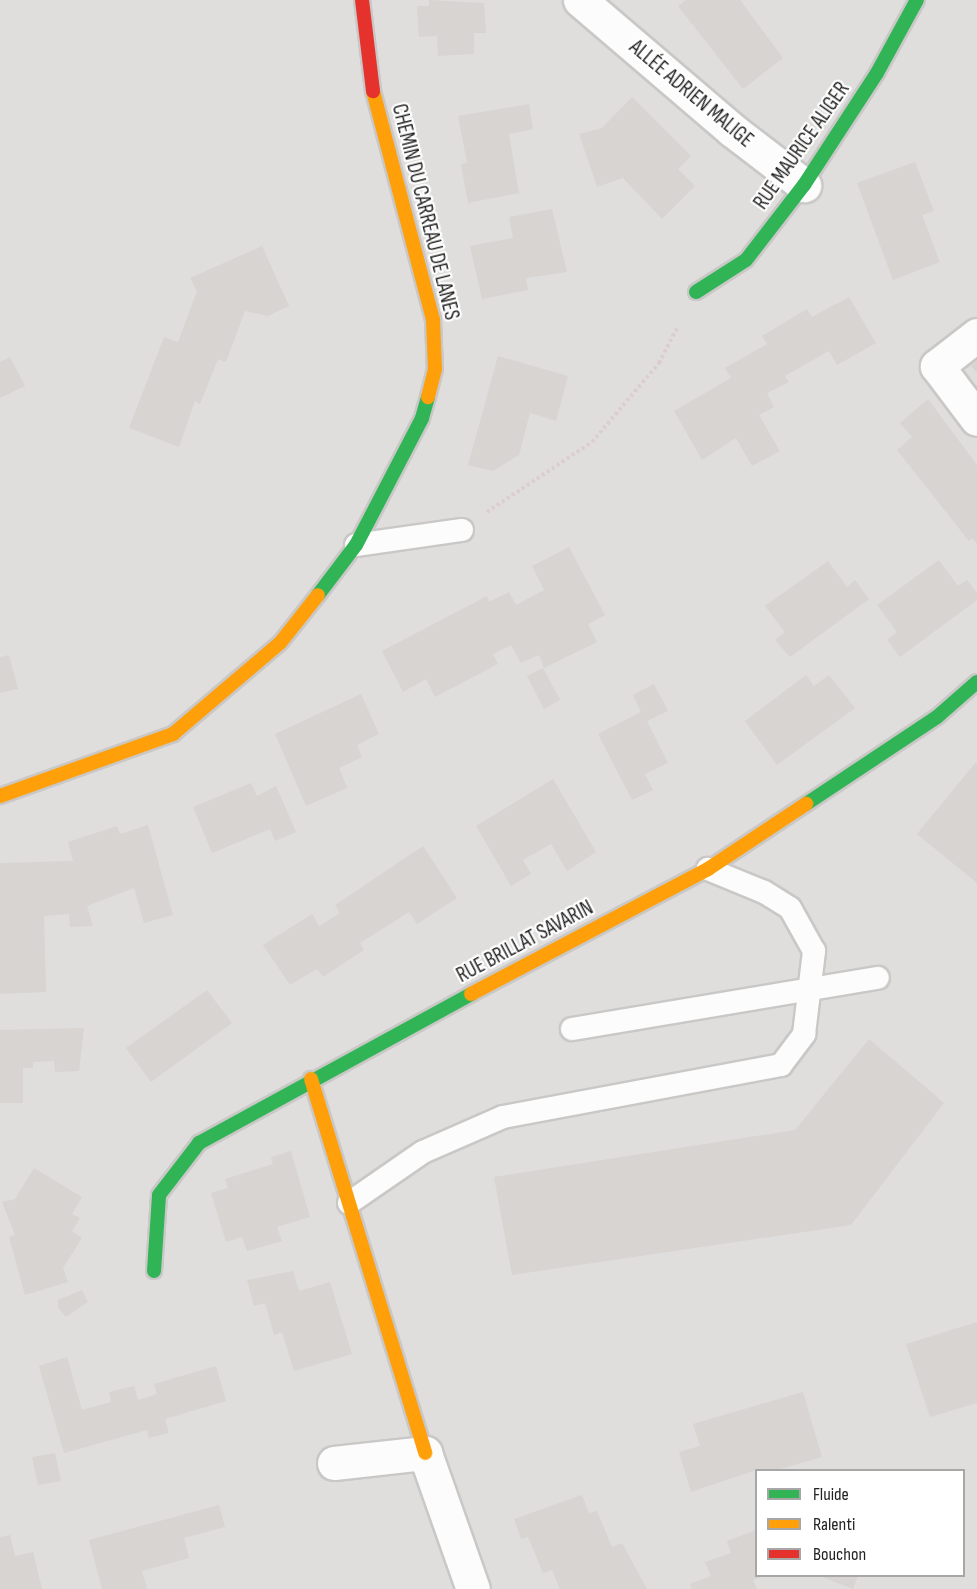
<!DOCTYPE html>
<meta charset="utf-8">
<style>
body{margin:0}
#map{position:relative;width:977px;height:1589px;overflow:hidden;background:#f0eeeb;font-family:"Sofia Sans Condensed",sans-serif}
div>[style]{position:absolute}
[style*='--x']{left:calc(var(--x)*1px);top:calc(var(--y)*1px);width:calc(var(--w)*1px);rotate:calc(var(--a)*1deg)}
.residential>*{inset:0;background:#dfdedc}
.building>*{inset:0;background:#d7d4d2}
.path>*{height:4px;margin-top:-2px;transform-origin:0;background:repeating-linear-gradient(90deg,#dccecd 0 3px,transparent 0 6px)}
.roads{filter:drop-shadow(2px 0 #c9c8c7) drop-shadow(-2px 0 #c9c8c7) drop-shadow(0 2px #c9c8c7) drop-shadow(0 -2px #c9c8c7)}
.lane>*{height:22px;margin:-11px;padding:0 11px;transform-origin:11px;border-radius:11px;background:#fdfcfc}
.street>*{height:33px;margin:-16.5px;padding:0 16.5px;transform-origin:16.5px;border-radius:16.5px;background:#fdfcfc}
.fast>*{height:14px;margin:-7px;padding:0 7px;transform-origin:7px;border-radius:7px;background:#30b455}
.slow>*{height:14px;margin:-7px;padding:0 7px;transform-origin:7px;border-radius:7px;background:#ff9f0a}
.jam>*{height:14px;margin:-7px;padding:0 7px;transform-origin:7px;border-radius:7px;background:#e5322d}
span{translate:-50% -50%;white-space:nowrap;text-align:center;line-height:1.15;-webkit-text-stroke:4.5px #fff;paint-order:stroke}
.street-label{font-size:21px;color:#222}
.legend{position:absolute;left:755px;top:1469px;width:210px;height:108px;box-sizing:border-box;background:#fff;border:2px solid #a7a7a7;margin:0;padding:8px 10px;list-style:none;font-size:18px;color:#222}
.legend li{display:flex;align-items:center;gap:12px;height:30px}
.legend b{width:30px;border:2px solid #a7a7a7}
</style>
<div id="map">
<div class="residential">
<i style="clip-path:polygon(evenodd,0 0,977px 0,977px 1589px,0 1589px,0 0,756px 1470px,964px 1470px,964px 1576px,756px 1576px,756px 1470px)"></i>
</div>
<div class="building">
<i style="clip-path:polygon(429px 0,484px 3px,486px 33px,474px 33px,474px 54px,438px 56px,437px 36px,419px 37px,417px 6px,429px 6px)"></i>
<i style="clip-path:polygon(686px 0,740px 0,783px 58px,743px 89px,678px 6px)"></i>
<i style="clip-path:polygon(632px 97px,691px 156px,678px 169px,695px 186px,662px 219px,623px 178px,597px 187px,579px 134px,602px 128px)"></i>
<i style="clip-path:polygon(529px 104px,533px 129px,509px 134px,519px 193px,468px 203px,461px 164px,467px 163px,458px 116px)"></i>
<i style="clip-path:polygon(915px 162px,934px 211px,922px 215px,940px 262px,893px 280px,857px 183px)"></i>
<i style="clip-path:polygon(552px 209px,567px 272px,526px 278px,528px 290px,482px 299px,470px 246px,513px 238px,509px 217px)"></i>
<i style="clip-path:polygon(262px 246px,289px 306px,268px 316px,245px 311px,226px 362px,218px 359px,200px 404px,195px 401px,179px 447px,129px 428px,164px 337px,178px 342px,197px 291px,190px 278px)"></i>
<i style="clip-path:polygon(849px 297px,876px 343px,837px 365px,829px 351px,785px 376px,789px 382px,767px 393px,774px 407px,759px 415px,780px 451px,752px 466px,736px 438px,702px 460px,674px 411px,731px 378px,725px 368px,767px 344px,762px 336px,807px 309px,812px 317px)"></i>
<i style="clip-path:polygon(498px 356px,568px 376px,556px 421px,530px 413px,519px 455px,493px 471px,468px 465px)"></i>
<i style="clip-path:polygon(10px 357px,25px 386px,0 398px,0 362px)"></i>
<i style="clip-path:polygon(977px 361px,977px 373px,971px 366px)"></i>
<i style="clip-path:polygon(928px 399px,977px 465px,977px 544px,972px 538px,969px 541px,897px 450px,912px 437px,900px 423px)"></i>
<i style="clip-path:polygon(569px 547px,605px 615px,588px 624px,597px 642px,544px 668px,539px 655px,521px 663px,511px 645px,493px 654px,498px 664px,435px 697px,426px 679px,403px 692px,382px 651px,487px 596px,489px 602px,509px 592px,516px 605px,544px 590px,532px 566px)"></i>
<i style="clip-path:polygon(939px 560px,958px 586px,967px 580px,977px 593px,977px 600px,900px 657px,887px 640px,897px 632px,877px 605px)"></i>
<i style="clip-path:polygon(828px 561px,847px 587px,855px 580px,869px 599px,790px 657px,775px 640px,785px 632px,765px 606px)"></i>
<i style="clip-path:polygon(9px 655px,18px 689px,0 693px,0 657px)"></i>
<i style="clip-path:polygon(543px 668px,560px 700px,544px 709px,527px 676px)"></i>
<i style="clip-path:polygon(806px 675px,814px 686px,829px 675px,855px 708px,777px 765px,745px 721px)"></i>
<i style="clip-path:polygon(654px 684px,668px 711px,647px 721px,668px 763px,645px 774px,653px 790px,632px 800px,598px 734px,641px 712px,633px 695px)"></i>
<i style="clip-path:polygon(361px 694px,379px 734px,357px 745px,362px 757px,339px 768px,347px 788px,306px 806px,275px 734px)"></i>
<i style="clip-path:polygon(976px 762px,977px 764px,977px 883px,917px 834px)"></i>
<i style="clip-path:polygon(553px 779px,596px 852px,567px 871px,551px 844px,523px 860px,531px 874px,511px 886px,476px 826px)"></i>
<i style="clip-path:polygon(251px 783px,257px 796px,276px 786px,296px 832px,275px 841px,270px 829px,212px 853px,193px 807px)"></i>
<i style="clip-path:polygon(148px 825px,173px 915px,144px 923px,134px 888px,87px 906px,93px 926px,70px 927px,69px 914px,44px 916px,46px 992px,0 994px,0 863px,73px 861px,68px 842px,117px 826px,120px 834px)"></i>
<i style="clip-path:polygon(423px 846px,457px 898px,417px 924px,409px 912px,360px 943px,364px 950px,323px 977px,317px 969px,290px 985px,263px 945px,312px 914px,319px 926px,340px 913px,335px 905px)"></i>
<i style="clip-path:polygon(207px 990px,232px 1023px,151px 1082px,126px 1048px)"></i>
<i style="clip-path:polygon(84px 1028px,79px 1071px,55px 1072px,54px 1061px,33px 1062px,33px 1068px,23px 1068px,23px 1103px,0 1103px,0 1030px)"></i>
<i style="clip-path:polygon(869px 1039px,944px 1103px,851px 1225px,512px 1275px,494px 1177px,795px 1130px)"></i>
<i style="clip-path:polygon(291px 1151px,310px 1217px,277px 1227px,282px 1241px,247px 1251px,242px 1237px,226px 1242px,211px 1193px,228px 1188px,225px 1179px,273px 1164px,271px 1157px)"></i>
<i style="clip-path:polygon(34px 1168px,82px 1197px,72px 1214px,80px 1218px,72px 1231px,82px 1238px,63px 1268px,68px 1282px,25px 1295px,9px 1237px,15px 1235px,2px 1202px,15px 1199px)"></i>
<i style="clip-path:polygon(293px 1271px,299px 1291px,330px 1282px,352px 1354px,294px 1371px,282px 1332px,274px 1335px,265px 1303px,254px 1306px,247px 1280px)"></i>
<i style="clip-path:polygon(82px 1290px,88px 1302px,66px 1317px,58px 1308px,58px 1300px)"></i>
<i style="clip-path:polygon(977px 1322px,977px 1403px,930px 1417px,906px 1344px)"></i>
<i style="clip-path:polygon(67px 1357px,82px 1410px,111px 1402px,109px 1392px,134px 1386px,138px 1400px,157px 1394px,154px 1384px,216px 1366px,226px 1401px,165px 1419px,169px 1433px,149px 1438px,147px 1430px,64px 1453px,39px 1366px)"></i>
<i style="clip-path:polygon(803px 1392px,822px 1457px,777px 1470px,756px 1470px,691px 1492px,679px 1452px,700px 1446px,693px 1424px)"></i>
<i style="clip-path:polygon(55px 1453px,61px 1481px,38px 1485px,32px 1457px)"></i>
<i style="clip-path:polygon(582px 1495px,589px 1513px,597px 1511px,612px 1547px,622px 1543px,647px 1589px,560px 1589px,552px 1570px,543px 1573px,528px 1537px,521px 1539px,514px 1519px)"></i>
<i style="clip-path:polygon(219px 1505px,225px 1527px,184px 1538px,189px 1558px,142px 1571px,147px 1589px,102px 1589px,89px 1540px)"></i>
<i style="clip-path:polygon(756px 1530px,756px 1576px,765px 1576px,753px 1580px,757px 1589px,692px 1589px,690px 1584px,711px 1576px,705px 1562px,731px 1553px,727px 1541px)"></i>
<i style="clip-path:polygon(10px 1535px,15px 1556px,33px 1552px,42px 1589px,0 1589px,0 1537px)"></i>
<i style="clip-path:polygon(820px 1576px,858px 1576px,853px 1589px)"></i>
</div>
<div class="path">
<i style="--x:487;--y:512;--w:126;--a:-33.7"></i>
<i style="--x:592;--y:442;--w:104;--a:-49.7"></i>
<i style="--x:659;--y:363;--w:42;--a:-62.8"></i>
</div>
<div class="roads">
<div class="lane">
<i style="--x:356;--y:545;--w:107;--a:-8.1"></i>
<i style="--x:572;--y:1029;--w:310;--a:-9.5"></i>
<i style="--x:349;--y:1203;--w:90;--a:-34.6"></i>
<i style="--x:423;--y:1152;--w:87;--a:-23.6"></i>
<i style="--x:503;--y:1117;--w:283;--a:-10.6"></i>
<i style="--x:781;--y:1065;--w:39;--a:-53"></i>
<i style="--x:804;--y:1034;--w:84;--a:-83.1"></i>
<i style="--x:814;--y:951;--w:49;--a:-119.2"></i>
<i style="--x:790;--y:908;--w:31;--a:-148"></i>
<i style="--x:764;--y:892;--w:61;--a:-157.7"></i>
</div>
<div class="street">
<i style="--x:580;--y:0;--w:200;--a:40.5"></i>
<i style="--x:732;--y:130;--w:91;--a:37.4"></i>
<i style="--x:977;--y:335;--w:51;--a:142.2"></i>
<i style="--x:937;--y:366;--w:66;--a:53"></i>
<i style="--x:334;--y:1463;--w:92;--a:-6.3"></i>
<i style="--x:425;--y:1453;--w:144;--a:70.6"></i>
</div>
<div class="fast">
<i style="--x:696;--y:292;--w:59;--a:-32.6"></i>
<i style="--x:746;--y:260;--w:95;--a:-52.3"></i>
<i style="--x:804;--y:185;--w:134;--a:-56.9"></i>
<i style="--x:877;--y:73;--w:83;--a:-61.3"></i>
<i style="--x:318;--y:595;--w:63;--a:-52.8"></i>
<i style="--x:356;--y:545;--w:143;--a:-62.5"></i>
<i style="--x:422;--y:418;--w:22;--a:-74"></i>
<i style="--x:806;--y:804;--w:157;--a:-33.6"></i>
<i style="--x:937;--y:717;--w:53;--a:-41.2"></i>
<i style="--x:154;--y:1271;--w:76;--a:-86.2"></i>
<i style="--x:159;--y:1195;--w:66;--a:-52.4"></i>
<i style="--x:199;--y:1143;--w:310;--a:-28.7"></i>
</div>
<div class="slow">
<i style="--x:373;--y:91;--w:237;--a:75.3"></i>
<i style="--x:433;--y:320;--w:49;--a:87.7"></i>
<i style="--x:435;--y:369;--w:29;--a:104"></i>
<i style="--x:0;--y:796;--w:184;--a:-19.7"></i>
<i style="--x:173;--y:734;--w:140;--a:-40.4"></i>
<i style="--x:280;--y:643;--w:61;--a:-51.6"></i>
<i style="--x:471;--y:994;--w:268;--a:-27.8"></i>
<i style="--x:708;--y:869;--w:118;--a:-33.6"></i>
<i style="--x:311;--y:1079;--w:391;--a:73"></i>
</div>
<div class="jam">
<i style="--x:362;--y:0;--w:92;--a:83.1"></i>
</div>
</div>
<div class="street-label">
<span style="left:691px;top:94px;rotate:40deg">ALLÉE ADRIEN MALIGE</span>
<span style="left:802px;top:146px;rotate:-55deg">RUE MAURICE ALIGER</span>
<span style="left:425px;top:212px;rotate:76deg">CHEMIN DU CARREAU DE LANES</span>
<span style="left:525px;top:942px;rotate:-28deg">RUE BRILLAT SAVARIN</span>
</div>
<ul class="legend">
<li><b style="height:8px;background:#30b455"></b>Fluide</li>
<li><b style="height:8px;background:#ff9f0a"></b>Ralenti</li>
<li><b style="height:8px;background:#e5322d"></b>Bouchon</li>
</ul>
</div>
